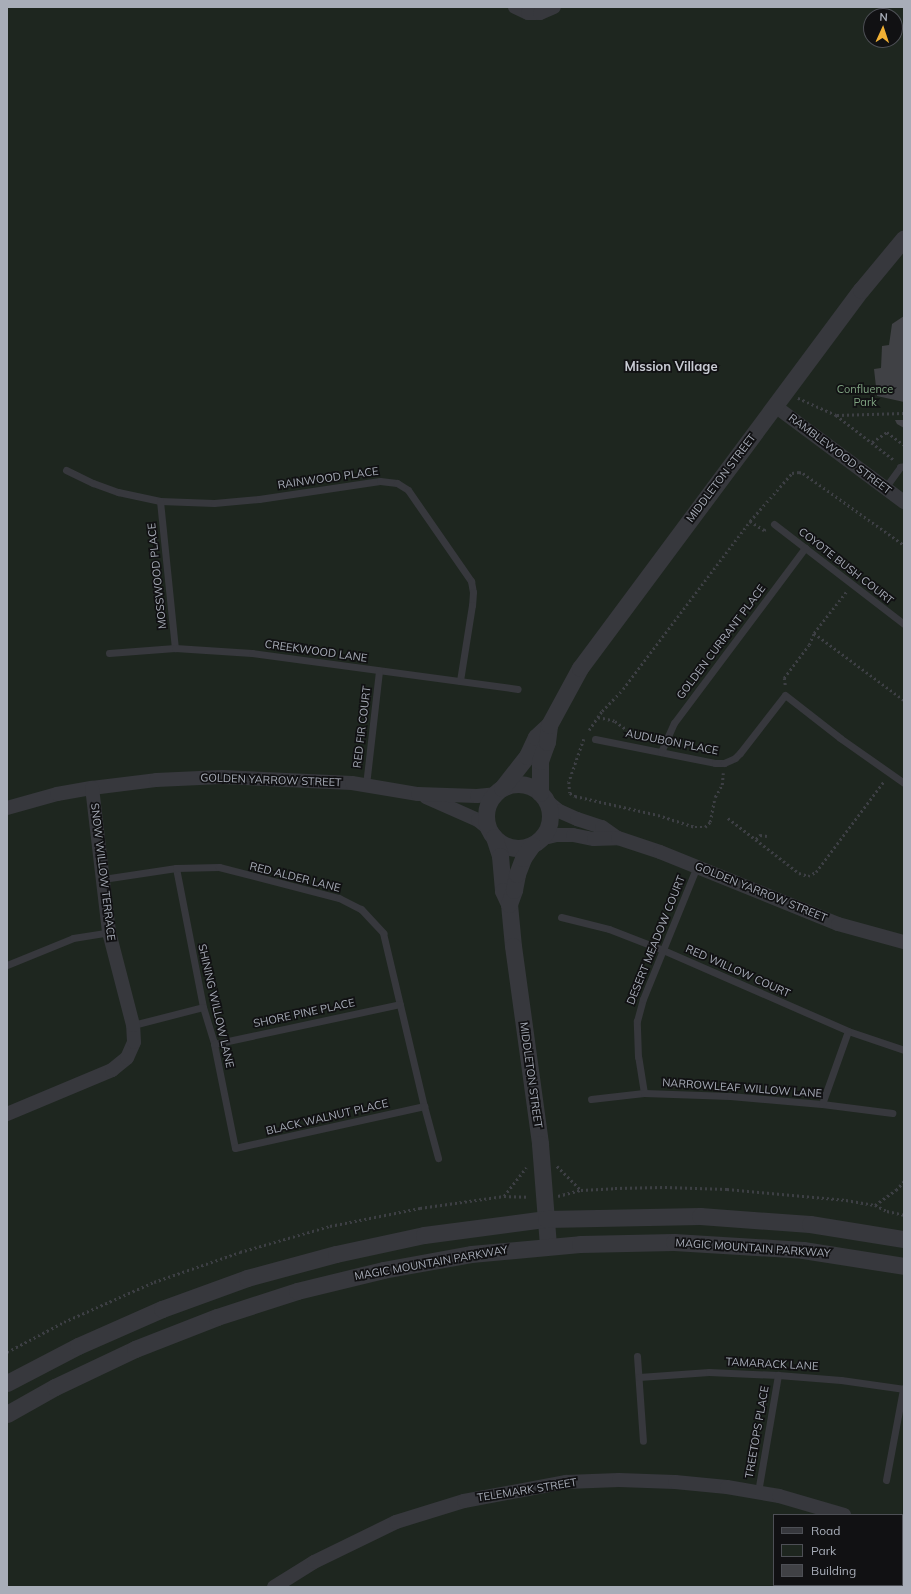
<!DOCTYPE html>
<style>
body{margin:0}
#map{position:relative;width:911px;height:1594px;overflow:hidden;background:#161618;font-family:Mulish,sans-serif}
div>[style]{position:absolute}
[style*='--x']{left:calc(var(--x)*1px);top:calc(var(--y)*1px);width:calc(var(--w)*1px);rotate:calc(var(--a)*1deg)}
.green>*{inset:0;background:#1e261f}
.building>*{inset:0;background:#404145}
.path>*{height:2.5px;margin-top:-1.25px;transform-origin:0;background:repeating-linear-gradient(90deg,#3d3f44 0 2px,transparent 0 5px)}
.service>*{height:7px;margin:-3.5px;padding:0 3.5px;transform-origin:3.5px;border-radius:3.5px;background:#37383d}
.minor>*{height:14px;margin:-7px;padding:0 7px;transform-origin:7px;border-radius:7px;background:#37383d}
.tertiary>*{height:17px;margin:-8.5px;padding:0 8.5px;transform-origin:8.5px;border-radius:8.5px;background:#37383d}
.tertiary>.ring{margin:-8.5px;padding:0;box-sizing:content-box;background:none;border:17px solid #37383d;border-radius:50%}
span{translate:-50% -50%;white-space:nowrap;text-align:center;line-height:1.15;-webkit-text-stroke:3.5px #111113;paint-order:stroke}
.park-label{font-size:11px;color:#7fa381}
.street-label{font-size:11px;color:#a8adb8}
.quarter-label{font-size:13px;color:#c9ccd4;font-weight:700}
.frame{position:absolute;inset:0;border:8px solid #a8adb8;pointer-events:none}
.legend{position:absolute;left:773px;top:1514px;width:130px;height:72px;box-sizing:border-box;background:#111113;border:1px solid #4d4f55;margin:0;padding:5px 7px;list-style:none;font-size:12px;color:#a8adb8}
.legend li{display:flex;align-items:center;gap:8px;height:20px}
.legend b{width:20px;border:1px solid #4d4f55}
.north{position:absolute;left:863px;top:8px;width:40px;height:40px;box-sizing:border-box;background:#111113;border:1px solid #4d4f55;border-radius:50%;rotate:3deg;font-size:11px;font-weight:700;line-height:16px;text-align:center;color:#a8adb8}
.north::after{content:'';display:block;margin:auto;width:14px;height:18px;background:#f2b134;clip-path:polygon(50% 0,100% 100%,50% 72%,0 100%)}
</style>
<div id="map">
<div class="green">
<i style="clip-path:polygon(evenodd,7px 7px,904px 7px,904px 1587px,7px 1587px,7px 7px,871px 16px,895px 16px,895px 40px,871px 40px,871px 16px,7px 7px,774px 1515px,902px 1515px,902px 1585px,774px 1585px,774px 1515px)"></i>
</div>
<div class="building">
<i style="clip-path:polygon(904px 316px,904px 402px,877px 396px,874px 369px,881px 368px,882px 346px,889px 345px,892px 324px)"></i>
<i style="clip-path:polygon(895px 420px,904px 420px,904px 428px,897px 424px)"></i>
</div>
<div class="path">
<i style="--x:798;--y:398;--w:42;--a:24.1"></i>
<i style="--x:836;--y:415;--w:73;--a:37.8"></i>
<i style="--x:837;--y:415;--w:67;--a:-1.7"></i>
<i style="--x:872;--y:442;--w:18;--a:-34"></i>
<i style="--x:887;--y:432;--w:21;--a:37"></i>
<i style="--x:750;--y:521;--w:17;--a:33"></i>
<i style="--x:764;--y:530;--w:2;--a:-27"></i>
<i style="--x:814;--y:633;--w:112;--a:36.7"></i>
<i style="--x:785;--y:685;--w:7;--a:-98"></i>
<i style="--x:784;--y:678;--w:41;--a:-52.9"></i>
<i style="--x:809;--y:645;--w:13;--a:-67"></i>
<i style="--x:814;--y:633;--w:52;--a:-52"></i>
<i style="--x:598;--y:717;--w:17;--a:13"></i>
<i style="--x:615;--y:721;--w:26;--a:36"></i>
<i style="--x:589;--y:730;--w:23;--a:-56"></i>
<i style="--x:602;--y:711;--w:30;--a:-46"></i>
<i style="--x:623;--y:689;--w:211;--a:-52.9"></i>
<i style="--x:750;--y:521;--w:64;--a:-48.8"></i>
<i style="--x:792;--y:473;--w:7;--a:-8"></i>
<i style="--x:799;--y:472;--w:4;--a:14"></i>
<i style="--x:803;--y:473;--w:124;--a:35.5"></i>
<i style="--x:584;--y:739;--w:46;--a:109.2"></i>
<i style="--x:569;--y:782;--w:11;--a:85"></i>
<i style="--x:570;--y:793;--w:6;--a:31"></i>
<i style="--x:575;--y:796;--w:85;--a:12.9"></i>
<i style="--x:658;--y:815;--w:39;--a:18"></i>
<i style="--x:695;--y:827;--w:10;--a:0"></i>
<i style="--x:705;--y:827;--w:7;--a:-45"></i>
<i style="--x:710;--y:822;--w:25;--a:-79"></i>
<i style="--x:715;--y:797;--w:14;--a:-60"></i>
<i style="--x:722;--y:785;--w:12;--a:-85"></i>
<i style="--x:728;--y:818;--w:90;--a:37.8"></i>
<i style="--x:799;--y:873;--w:9;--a:18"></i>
<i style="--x:808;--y:876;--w:9;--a:-27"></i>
<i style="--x:816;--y:872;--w:114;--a:-53.2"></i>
<i style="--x:756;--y:839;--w:6;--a:-45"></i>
<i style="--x:760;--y:835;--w:7;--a:8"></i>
<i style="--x:557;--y:1166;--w:34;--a:45"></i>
<i style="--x:504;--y:1196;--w:36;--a:-52"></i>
<i style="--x:558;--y:1196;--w:24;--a:-15"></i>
<i style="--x:581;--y:1190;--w:34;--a:-3"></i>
<i style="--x:615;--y:1188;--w:50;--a:-1.1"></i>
<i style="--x:665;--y:1187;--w:62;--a:1.8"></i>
<i style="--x:727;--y:1189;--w:120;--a:5.3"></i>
<i style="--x:846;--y:1200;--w:29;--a:10"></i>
<i style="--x:875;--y:1205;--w:13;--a:27"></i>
<i style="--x:887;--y:1211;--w:17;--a:13"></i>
<i style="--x:875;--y:1205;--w:26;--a:-36"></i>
<i style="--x:896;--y:1190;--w:12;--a:-48"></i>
<i style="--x:7;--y:1352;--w:64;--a:-27.8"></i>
<i style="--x:64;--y:1322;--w:98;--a:-24"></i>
<i style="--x:154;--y:1282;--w:91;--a:-19.2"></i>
<i style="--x:240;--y:1252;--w:94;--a:-16.1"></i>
<i style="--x:330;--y:1226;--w:92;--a:-11.3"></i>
<i style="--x:420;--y:1208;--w:85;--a:-8.1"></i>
<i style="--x:504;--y:1196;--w:25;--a:2"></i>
</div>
<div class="service">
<i style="--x:66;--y:470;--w:30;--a:26"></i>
<i style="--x:93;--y:483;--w:27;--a:20"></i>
<i style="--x:118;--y:492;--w:43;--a:12.1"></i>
<i style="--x:160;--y:501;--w:54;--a:2.1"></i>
<i style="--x:214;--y:503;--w:45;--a:-5.1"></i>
<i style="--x:259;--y:499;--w:122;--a:-8.5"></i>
<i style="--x:380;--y:481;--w:17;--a:7"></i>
<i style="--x:397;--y:483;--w:13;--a:32"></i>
<i style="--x:408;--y:490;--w:111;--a:55.3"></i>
<i style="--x:471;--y:581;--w:11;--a:80"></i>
<i style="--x:473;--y:592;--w:13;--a:94"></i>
<i style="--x:472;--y:605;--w:77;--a:99"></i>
<i style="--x:885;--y:488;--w:26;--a:-54"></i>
<i style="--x:900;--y:467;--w:4;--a:-14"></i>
<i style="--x:160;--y:501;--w:148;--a:84.2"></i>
<i style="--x:774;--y:524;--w:164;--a:37.6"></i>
<i style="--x:109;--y:653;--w:66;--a:-4.3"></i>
<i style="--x:175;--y:648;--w:77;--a:3.7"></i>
<i style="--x:252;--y:653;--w:268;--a:7.7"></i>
<i style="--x:595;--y:739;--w:122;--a:11.3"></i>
<i style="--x:715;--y:763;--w:9;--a:0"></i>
<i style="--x:724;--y:763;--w:12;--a:-24"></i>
<i style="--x:735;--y:758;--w:7;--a:-45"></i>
<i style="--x:740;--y:753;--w:73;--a:-52.2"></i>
<i style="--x:785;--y:695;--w:70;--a:38"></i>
<i style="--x:840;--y:738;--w:78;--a:35.1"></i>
<i style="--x:661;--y:752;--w:32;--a:-66"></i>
<i style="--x:674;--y:723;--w:219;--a:-53.2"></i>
<i style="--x:366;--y:785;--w:115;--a:-83.5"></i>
<i style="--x:176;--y:868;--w:142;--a:79"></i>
<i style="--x:203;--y:1007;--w:39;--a:73"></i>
<i style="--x:214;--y:1044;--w:106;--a:78.6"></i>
<i style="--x:235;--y:1148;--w:194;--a:-12.5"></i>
<i style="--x:103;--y:879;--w:74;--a:-8.6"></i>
<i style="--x:176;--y:868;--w:43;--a:-1.3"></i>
<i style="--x:219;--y:867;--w:124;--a:14.5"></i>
<i style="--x:339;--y:898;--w:25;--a:27"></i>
<i style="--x:361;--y:909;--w:33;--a:47"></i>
<i style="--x:383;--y:933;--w:178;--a:76.7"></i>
<i style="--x:424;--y:1106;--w:54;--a:74.9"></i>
<i style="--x:561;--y:917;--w:49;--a:14"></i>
<i style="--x:609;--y:929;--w:58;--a:21.3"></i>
<i style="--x:663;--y:950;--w:202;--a:23.6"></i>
<i style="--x:848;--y:1031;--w:59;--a:18.7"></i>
<i style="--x:7;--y:965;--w:71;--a:-22.2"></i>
<i style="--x:73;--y:938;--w:36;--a:-9"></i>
<i style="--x:133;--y:1025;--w:72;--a:-14.4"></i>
<i style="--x:214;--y:1044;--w:190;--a:-12.1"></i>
<i style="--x:644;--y:1093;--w:36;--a:-99"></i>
<i style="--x:638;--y:1057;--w:36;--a:-92"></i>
<i style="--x:637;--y:1021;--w:23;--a:-75"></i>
<i style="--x:643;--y:999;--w:144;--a:-67.9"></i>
<i style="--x:591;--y:1099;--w:53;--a:-6.5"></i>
<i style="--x:644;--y:1093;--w:86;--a:2"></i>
<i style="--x:730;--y:1096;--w:92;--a:5"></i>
<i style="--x:822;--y:1104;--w:71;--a:7.3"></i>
<i style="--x:822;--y:1104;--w:77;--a:-70.4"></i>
<i style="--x:637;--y:1356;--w:85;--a:86"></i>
<i style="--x:639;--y:1377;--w:70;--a:-4.1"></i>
<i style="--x:709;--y:1372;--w:69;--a:2.5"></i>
<i style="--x:778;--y:1375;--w:63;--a:4.5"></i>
<i style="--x:841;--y:1380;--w:64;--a:8.1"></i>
<i style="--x:886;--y:1480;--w:93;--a:-79.4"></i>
<i style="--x:758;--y:1492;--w:119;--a:-80.3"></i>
</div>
<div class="minor">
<i style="--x:515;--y:7;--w:14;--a:25"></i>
<i style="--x:528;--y:13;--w:12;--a:0"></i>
<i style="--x:540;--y:13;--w:15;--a:-23"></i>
<i style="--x:775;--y:406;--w:161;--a:36.7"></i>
<i style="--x:426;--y:797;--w:57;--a:23.9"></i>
<i style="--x:478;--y:820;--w:14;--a:39"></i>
<i style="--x:547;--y:801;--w:16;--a:40"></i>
<i style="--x:559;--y:811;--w:20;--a:24"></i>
<i style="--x:577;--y:819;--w:26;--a:18"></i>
<i style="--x:602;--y:827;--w:19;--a:35"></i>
<i style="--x:7;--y:808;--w:52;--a:-15.6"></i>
<i style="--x:57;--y:794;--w:36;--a:-10"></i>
<i style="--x:92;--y:788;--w:64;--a:-7.1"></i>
<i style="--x:156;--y:780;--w:66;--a:-2.6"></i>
<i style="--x:222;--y:777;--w:130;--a:2.6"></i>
<i style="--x:352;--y:783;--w:67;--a:9.5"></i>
<i style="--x:418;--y:794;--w:59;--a:1.9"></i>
<i style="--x:477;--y:796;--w:18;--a:-6"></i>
<i style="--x:540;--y:839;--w:16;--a:-14"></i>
<i style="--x:556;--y:835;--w:17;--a:0"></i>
<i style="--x:573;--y:835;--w:21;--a:11"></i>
<i style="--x:594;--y:839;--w:24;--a:-2"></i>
<i style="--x:618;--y:838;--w:44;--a:18.4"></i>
<i style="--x:660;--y:852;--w:192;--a:22"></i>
<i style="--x:838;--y:924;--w:68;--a:15.3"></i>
<i style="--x:7;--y:1114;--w:114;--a:-22.7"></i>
<i style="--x:112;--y:1070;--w:19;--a:-39"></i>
<i style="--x:127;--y:1058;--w:17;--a:-66"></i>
<i style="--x:134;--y:1042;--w:17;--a:-93"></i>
<i style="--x:133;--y:1025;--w:96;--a:-104.5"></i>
<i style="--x:109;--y:932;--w:145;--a:-96.7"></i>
<i style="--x:902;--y:1539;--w:2;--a:27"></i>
<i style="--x:274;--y:1587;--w:47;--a:-32"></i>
<i style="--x:314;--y:1562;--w:91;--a:-26"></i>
<i style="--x:396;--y:1522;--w:71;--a:-17.2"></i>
<i style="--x:464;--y:1501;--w:104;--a:-10.6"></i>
<i style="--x:566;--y:1482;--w:53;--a:-2.2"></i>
<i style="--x:619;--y:1480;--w:56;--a:2"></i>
<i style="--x:675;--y:1482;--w:52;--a:5.5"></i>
<i style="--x:727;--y:1487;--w:53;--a:9.8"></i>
<i style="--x:779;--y:1496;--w:68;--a:16.3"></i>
</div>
<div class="tertiary">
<i class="ring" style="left:486px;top:784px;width:47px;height:47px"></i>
<i style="--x:502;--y:788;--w:41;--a:-52"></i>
<i style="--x:527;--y:756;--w:21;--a:-65"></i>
<i style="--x:536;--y:737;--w:18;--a:-43"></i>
<i style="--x:540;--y:793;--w:32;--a:-90"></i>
<i style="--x:540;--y:761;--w:20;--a:-70"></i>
<i style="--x:547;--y:742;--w:17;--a:-83"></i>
<i style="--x:549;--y:725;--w:65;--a:-61.5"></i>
<i style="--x:580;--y:668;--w:471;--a:-53.4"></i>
<i style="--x:861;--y:290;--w:67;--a:-50.4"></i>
<i style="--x:494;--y:837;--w:20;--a:72"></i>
<i style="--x:500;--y:856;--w:35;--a:85"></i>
<i style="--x:503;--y:891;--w:14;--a:65"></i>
<i style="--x:509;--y:904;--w:42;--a:84.6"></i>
<i style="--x:513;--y:946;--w:200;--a:82.2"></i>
<i style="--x:540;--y:1144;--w:102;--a:85.5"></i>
<i style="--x:509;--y:904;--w:15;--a:-70"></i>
<i style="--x:514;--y:890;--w:16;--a:-79"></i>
<i style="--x:517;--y:874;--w:17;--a:-69"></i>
<i style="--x:523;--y:858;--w:16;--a:-55"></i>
<i style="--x:7;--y:1383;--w:80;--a:-27.5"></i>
<i style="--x:78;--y:1346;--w:92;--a:-23.8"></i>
<i style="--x:162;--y:1309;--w:90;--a:-20"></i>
<i style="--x:247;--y:1278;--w:92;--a:-15.1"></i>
<i style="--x:336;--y:1254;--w:90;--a:-12.2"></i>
<i style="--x:424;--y:1235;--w:123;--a:-7.5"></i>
<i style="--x:546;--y:1219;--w:154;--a:-1.1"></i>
<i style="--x:700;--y:1216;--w:110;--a:4.2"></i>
<i style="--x:810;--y:1224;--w:95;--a:9.1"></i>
<i style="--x:7;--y:1414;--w:55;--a:-29.4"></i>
<i style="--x:55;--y:1387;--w:89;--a:-25.4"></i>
<i style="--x:135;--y:1349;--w:88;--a:-21.3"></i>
<i style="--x:217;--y:1317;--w:84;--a:-18"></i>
<i style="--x:297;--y:1291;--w:89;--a:-13.7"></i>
<i style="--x:383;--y:1270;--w:89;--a:-10.3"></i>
<i style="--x:471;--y:1254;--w:109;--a:-5.2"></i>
<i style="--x:580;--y:1244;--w:94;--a:-1.2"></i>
<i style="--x:674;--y:1242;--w:129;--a:3.5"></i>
<i style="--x:803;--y:1250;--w:102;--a:9"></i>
</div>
<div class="park-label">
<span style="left:865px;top:396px">Confluence<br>Park</span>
</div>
<div class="street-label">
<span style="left:840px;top:454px;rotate:37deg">RAMBLEWOOD STREET</span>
<span style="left:328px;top:478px;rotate:-8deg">RAINWOOD PLACE</span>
<span style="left:721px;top:478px;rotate:-53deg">MIDDLETON STREET</span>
<span style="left:846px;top:566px;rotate:38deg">COYOTE BUSH COURT</span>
<span style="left:157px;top:576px;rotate:-96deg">MOSSWOOD PLACE</span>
<span style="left:721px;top:642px;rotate:-53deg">GOLDEN CURRANT PLACE</span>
<span style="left:316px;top:651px;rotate:8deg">CREEKWOOD LANE</span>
<span style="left:362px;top:727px;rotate:-83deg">RED FIR COURT</span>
<span style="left:672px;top:742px;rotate:11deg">AUDUBON PLACE</span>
<span style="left:271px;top:780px;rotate:2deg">GOLDEN YARROW STREET</span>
<span style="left:103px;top:872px;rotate:83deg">SNOW WILLOW TERRACE</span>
<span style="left:295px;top:877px;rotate:14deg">RED ALDER LANE</span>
<span style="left:761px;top:892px;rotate:22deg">GOLDEN YARROW STREET</span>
<span style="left:656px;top:940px;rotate:-68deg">DESERT MEADOW COURT</span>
<span style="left:738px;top:971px;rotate:24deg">RED WILLOW COURT</span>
<span style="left:216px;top:1006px;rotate:77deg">SHINING WILLOW LANE</span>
<span style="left:304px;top:1013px;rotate:-12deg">SHORE PINE PLACE</span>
<span style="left:531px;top:1075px;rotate:82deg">MIDDLETON STREET</span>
<span style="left:742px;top:1088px;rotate:4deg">NARROWLEAF WILLOW LANE</span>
<span style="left:327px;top:1117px;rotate:-13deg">BLACK WALNUT PLACE</span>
<span style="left:753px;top:1248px;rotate:4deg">MAGIC MOUNTAIN PARKWAY</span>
<span style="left:431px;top:1263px;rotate:-10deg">MAGIC MOUNTAIN PARKWAY</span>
<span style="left:772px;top:1364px;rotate:3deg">TAMARACK LANE</span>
<span style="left:757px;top:1432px;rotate:-80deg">TREETOPS PLACE</span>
<span style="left:527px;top:1490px;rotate:-9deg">TELEMARK STREET</span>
</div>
<div class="quarter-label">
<span style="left:671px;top:366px">Mission Village</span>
</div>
<div class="frame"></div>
<ul class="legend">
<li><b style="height:5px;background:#37383d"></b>Road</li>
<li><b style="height:11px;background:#1e261f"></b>Park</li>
<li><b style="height:11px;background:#404145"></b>Building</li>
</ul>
<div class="north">N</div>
</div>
